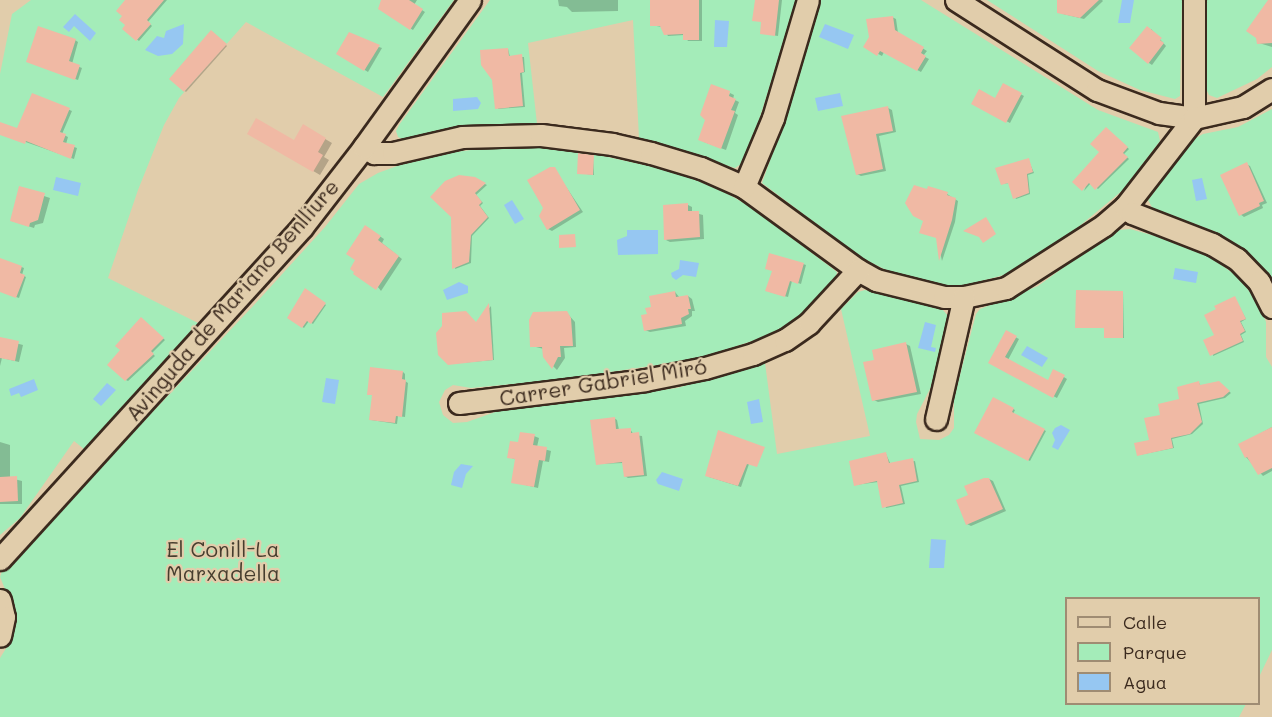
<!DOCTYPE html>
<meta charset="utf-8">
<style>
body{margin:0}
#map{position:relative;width:1272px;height:717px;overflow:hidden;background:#e1cdab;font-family:Mali,sans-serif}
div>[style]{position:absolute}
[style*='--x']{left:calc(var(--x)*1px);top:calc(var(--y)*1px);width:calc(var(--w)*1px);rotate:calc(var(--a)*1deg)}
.green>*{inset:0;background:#a4ecb9}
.water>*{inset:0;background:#96c7f2}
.shadow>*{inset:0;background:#0003}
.building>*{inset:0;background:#f0b9a4}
.roads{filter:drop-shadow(2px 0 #3b2a1e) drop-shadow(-2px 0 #3b2a1e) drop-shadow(0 2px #3b2a1e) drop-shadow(0 -2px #3b2a1e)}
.minor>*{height:21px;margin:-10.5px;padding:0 10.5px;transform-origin:10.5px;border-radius:10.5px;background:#e1cdab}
span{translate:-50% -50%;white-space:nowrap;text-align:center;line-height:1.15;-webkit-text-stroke:4.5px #e1cdab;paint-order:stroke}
.street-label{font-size:21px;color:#3b2a1e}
.park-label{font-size:21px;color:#463d2e}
.legend{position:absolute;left:1065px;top:597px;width:195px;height:108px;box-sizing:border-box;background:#e1cdab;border:2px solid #9f8c73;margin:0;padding:8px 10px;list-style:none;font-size:18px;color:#3b2a1e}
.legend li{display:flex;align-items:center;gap:12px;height:30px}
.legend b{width:30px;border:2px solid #9f8c73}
</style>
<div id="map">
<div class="green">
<i style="clip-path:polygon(31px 0,454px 0,383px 97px,246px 22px,179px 98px,164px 125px,138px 190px,108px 278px,198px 323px,84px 449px,74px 441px,20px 518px,0 535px,0 74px,12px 14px)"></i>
<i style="clip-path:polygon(490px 0,797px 0,752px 142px,744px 162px,735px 168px,639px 138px,633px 20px,528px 43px,537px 124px,472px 125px,402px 139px,398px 137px,396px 131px,399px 125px)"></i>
<i style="clip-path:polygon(821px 0,921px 0,1098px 110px,1158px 132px,1160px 141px,1123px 190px,1059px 243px,1020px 268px,1004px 275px,966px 285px,945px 285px,892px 273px,862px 258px,762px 183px,788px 110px)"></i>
<i style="clip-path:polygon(987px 0,1182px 0,1180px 96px,1175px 99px,1140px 90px,1098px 71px)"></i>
<i style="clip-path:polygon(1207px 0,1272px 0,1272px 67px,1257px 79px,1217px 98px,1209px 95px,1206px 89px)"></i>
<i style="clip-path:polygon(1272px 109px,1272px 279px,1250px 254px,1216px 232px,1153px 209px,1148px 200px,1192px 140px,1203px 134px,1238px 127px)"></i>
<i style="clip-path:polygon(495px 147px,542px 148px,594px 154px,672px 171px,719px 189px,751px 207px,837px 272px,836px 277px,812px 305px,794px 320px,770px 335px,698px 359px,556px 380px,471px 388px,453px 385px,445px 390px,439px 402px,443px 415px,453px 423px,467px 422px,498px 411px,677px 388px,765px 363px,777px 454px,870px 436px,841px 309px,858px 292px,865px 290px,942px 309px,948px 316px,931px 387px,917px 414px,916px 422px,920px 439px,939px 440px,949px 435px,954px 428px,954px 398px,976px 314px,980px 309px,1038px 286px,1108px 235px,1119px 230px,1130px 229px,1173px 241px,1210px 257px,1237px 276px,1258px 302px,1266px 322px,1266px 357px,1272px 367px,1272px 650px,1259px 677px,1258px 598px,1066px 598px,1066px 704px,1246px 704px,1239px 717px,0 717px,0 658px,10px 642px,14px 624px,13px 608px,0 577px,2px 571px,254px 305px,325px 227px,359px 184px,378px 173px,400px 165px,455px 152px)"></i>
</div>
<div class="water">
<i style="clip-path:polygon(1122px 0,1134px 0,1130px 23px,1118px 23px)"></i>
<i style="clip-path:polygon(75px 14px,96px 33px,90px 41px,74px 26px,69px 32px,63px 27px)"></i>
<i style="clip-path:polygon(715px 20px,729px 21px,727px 47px,714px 47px)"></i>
<i style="clip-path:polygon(184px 24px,183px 44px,172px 54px,158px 56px,145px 50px,157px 36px,164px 38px,166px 31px)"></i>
<i style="clip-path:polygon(825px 24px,854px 35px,848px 49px,819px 37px)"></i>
<i style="clip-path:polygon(840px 93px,843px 106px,818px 111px,815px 98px)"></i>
<i style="clip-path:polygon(477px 97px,481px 103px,478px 109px,453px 111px,453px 99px)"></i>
<i style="clip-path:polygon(56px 177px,81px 183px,78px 196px,53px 190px)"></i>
<i style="clip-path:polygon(1202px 178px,1207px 199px,1196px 201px,1192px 180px)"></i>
<i style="clip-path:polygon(512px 200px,524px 219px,515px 224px,504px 205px)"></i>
<i style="clip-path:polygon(627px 230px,658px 230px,658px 254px,618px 255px,617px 240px,627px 236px)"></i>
<i style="clip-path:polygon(680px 260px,699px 263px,696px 277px,683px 275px,676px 280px,672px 277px,671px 273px,679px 269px)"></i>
<i style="clip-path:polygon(1175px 268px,1198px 272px,1196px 283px,1173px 279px)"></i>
<i style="clip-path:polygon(459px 282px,468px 286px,468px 293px,447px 300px,443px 290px)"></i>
<i style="clip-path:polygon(925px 322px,936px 325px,931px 347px,936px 348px,935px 352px,918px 348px)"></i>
<i style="clip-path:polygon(1027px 346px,1048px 358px,1042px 367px,1021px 355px)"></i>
<i style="clip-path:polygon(326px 378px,339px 380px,335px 404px,322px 402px)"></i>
<i style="clip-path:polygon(34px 379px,38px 390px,21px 397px,19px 393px,11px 396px,9px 389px)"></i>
<i style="clip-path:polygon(107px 383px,116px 390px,101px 406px,93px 399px)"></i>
<i style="clip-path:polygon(759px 399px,763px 422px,751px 424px,747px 402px)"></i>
<i style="clip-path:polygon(1061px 425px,1070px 430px,1058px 450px,1052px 447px,1055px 440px,1052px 433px,1055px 428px)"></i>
<i style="clip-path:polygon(461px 464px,473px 466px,466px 474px,462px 488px,451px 485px,454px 472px)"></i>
<i style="clip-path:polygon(662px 472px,683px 479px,679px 491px,658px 484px,656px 480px)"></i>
<i style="clip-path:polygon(931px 539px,946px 540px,944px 568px,929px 568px)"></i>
</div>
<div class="shadow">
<i style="clip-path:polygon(127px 0,167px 0,148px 22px,152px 26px,139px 41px,124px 29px,127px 25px)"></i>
<i style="clip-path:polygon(383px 0,417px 0,414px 5px,425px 12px,413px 30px,380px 9px)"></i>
<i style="clip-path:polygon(558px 0,618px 0,618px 11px,572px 12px,567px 7px,559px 6px)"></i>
<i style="clip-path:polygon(651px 0,702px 0,702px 41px,688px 41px,684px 35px,668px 36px,662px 27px,651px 25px)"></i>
<i style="clip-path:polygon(756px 0,782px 0,778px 36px,761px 33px,762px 22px)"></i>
<i style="clip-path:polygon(1059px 0,1102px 0,1103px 1px,1084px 19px,1063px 14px)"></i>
<i style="clip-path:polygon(1269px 0,1272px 0,1272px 47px,1259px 43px)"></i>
<i style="clip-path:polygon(892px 17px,896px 19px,898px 33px,927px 51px,923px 56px,929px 59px,921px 72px,884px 52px,882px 56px,865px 47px)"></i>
<i style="clip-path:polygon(1151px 29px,1166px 46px,1152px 65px,1149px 63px)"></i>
<i style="clip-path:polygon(211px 32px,227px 46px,186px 92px,171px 79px)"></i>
<i style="clip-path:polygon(75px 40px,78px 42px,72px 64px,82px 68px,78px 80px,31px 63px)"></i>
<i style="clip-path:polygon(379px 47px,382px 48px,368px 72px,338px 53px)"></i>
<i style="clip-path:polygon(508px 49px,510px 57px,524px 57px,525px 72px,522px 73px,525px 107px,498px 109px)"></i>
<i style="clip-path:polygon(1003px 85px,1024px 96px,1010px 123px,973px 103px,995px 100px)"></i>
<i style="clip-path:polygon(730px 93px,734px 95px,733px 99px,739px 102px,735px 113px,738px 115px,726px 150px,704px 142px)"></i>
<i style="clip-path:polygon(32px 95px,72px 111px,62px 134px,68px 137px,66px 144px,77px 148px,74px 159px,0 133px,0 124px,18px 130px)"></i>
<i style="clip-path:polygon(888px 108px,892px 110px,896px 132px,879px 136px,886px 171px,861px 176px,857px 174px)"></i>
<i style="clip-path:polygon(303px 126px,332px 143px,324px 157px,329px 160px,320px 175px,249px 133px,294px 142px)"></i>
<i style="clip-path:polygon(1108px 130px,1129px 149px,1124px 154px,1129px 159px,1098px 189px,1091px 183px,1084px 191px)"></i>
<i style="clip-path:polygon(593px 156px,594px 175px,579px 173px)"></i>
<i style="clip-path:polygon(1028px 159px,1034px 173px,1028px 175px,1030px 194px,1016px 199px,1009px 183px,1002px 184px)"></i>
<i style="clip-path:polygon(1246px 164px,1250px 166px,1267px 203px,1262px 205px,1263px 208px,1244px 217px,1240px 214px)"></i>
<i style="clip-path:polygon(554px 169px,583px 212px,552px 231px,548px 229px)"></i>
<i style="clip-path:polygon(474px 179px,487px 185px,476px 195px,483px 203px,480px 206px,489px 218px,472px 236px,471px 263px,455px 269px)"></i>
<i style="clip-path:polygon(20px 188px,50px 198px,43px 223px,35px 225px,34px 228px,12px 221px)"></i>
<i style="clip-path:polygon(947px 194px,958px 201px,955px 222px,942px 261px,937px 238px,924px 221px)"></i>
<i style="clip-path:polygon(688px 205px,692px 207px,692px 212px,703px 215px,704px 239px,670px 242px,666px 240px)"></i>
<i style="clip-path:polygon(366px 227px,384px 239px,382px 243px,402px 259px,381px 291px,357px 260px)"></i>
<i style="clip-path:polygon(0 259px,24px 268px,22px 275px,26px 277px,19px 298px,0 291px)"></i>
<i style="clip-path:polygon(803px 264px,806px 265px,801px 284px,792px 281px,788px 297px,770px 292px)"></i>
<i style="clip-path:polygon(306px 290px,326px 305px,313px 324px,309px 321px,304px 328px,289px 317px)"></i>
<i style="clip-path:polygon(675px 292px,680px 298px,688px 296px,692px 299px,695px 311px,692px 311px,692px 316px,685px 321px,686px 326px,650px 332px,645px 330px,653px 308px)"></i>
<i style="clip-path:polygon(1123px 292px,1124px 338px,1107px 338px)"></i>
<i style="clip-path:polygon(1235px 298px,1246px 319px,1241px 322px,1246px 332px,1241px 335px,1244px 342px,1213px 356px,1218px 310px)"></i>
<i style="clip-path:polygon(491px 306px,494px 360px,449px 364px,476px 324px)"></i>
<i style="clip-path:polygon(566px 312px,575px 322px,576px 347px,564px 348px,565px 358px,557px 370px,544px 357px,544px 349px,532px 346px)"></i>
<i style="clip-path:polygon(143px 321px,165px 340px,152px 353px,155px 356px,128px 381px,126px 380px)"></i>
<i style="clip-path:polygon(1006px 332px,1019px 339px,1008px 360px,1048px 382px,1054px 371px,1067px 379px,1057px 398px,990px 362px)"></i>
<i style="clip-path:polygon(0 339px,23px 345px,19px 362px,2px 358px,0 366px)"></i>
<i style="clip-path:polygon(906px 344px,910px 346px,921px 394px,878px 402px,874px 400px,876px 361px)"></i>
<i style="clip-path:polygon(403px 372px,405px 374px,405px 381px,408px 383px,405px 417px,398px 416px,397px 424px,371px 420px,374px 396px,369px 394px)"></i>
<i style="clip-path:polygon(1199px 383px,1201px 386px,1221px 384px,1231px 393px,1225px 398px,1199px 404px,1203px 424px,1192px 434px,1172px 439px,1174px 448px,1139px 455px,1151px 441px,1161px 416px)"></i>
<i style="clip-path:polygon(994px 399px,1015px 410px,1013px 414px,1046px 431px,1030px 461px,976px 432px)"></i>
<i style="clip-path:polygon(614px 418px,617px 420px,619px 430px,630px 429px,634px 435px,642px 436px,647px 476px,628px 478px,625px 476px,623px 463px,598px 464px)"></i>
<i style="clip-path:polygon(1272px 427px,1272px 471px,1263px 476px,1246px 457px,1240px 445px)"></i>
<i style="clip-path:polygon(719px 432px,749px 464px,741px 487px,709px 477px)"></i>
<i style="clip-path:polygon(534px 436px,539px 438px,537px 447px,551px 451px,549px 462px,543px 461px,538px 488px,513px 482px,517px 460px,509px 457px,519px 444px)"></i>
<i style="clip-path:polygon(0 442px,10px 445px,10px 478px,22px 481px,22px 504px,0 504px)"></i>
<i style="clip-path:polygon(886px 454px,891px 465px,915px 461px,919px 482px,901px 486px,905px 504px,886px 508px,878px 482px,855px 485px)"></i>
<i style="clip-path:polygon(989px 479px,993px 481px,1006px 511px,971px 526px,967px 524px,970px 496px)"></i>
</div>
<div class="building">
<i style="clip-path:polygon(125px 0,164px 0,147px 20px,151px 24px,136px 41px,122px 29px,125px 25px,119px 20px,122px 16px,116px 11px)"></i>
<i style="clip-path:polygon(381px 0,409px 0,423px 9px,410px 30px,378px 9px)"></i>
<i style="clip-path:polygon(650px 0,699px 0,699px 40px,683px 40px,683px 34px,664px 35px,660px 26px,650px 26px)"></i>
<i style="clip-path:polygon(755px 0,779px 0,775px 36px,760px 34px,761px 22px,752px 21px)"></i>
<i style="clip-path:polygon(1057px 0,1099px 0,1080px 18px,1057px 13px)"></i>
<i style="clip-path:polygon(1268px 0,1272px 0,1272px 43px,1257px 44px,1256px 38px,1246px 31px)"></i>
<i style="clip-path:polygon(893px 16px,895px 30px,924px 47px,921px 53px,926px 56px,917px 71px,880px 51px,877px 56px,863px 47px,869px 37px,866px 19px)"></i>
<i style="clip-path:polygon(38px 26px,76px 39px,69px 61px,80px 65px,75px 80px,26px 62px)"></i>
<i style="clip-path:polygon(1147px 26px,1162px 38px,1160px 40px,1164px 43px,1148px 64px,1129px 48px)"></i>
<i style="clip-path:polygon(211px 30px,227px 44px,184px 92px,169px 79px)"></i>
<i style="clip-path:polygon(349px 32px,380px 45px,364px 71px,336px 54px)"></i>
<i style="clip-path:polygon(508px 48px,509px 56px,522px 54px,524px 72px,520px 73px,523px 106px,495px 109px,492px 80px,481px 65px,480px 50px)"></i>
<i style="clip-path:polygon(1003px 83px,1022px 93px,1006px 123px,971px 104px,979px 89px,995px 98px)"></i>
<i style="clip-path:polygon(711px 84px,730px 91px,729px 96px,736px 99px,731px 110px,735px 111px,721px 149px,698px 140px,705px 120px,700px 115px)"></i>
<i style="clip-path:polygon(32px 93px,70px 108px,60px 132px,66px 134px,63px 142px,75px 145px,71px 159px,26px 141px,25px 144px,0 135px,0 122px,17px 128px)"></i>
<i style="clip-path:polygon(888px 106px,893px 131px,876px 134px,883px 169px,856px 175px,841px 116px)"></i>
<i style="clip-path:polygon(256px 118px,294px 140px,303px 124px,326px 138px,318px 152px,323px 155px,313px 172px,247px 134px)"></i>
<i style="clip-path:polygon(1106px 127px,1128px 147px,1123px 153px,1128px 157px,1095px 190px,1089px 183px,1082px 191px,1072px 182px,1099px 152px,1090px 144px)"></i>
<i style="clip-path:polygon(578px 153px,594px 155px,593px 175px,577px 174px)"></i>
<i style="clip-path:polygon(1029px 158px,1033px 172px,1027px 174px,1029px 193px,1013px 199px,1008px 183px,1001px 185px,995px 168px)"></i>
<i style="clip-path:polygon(1247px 162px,1264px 201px,1259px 203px,1260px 206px,1239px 216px,1220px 175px)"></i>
<i style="clip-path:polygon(550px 167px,555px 167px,580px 210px,547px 230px,539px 216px,543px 208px,527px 180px)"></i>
<i style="clip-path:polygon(459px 175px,475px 177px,486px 183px,475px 193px,482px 202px,479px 205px,488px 217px,471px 235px,469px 262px,452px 269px,451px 217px,430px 197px,445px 181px)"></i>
<i style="clip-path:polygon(914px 185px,927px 189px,928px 186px,948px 192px,947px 195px,956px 198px,952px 220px,939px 261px,936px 238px,919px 233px,923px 221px,913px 216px,905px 203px)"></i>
<i style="clip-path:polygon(19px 186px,45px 193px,38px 220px,30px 223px,29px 227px,10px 221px)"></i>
<i style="clip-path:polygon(688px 203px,688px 211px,699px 211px,700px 237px,664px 240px,663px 205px)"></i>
<i style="clip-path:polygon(986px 217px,996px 234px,983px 243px,979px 237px,963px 231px)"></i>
<i style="clip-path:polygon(365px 225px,381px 236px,378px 240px,399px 256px,376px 290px,353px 274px,354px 272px,350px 269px,355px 260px,346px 254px)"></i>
<i style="clip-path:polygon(575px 234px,576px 247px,559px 248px,559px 235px)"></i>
<i style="clip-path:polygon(769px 253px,804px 263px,798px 284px,790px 281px,785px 297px,765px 291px,772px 271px,765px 269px)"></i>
<i style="clip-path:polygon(0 258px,22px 266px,20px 273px,25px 275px,16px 298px,0 292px)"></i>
<i style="clip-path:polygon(305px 288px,326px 303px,311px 324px,307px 321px,302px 328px,287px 318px)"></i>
<i style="clip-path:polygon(1076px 290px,1123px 291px,1123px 338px,1104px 338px,1104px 328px,1075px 328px)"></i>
<i style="clip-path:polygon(675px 291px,676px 297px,688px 295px,691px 309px,688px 309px,689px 314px,681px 318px,682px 324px,644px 331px,641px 315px,647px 314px,645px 308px,651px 307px,649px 296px)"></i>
<i style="clip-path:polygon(1235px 296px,1246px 319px,1240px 321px,1245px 331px,1240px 334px,1243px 341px,1210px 356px,1203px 340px,1214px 335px,1204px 315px,1216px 309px,1214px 306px)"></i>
<i style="clip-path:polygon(489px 303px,493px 360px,448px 365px,438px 355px,436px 333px,442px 326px,442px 313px,466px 311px,476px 322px)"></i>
<i style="clip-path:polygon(567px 311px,571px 318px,573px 346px,560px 346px,561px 357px,558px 357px,552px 369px,543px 357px,542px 347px,530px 347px,529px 320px,533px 312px)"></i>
<i style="clip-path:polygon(141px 317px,164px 338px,151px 351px,154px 354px,125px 381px,107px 365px,120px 350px,115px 346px)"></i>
<i style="clip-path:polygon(1006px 330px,1017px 336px,1005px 357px,1048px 380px,1053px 369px,1065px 375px,1053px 398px,988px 363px)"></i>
<i style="clip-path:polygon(0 337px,19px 341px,15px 361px,0 358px)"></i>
<i style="clip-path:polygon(906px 342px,917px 392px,872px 401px,863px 362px,874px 360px,872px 350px)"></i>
<i style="clip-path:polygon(370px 367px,403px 371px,402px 379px,406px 380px,402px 417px,396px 416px,395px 423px,369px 420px,372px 395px,367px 395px)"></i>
<i style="clip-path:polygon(1199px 381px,1200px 385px,1219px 381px,1230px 391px,1223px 397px,1197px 403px,1202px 422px,1190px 434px,1171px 438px,1173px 448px,1137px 456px,1134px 443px,1149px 440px,1144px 418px,1160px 415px,1158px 404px,1179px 399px,1177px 387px)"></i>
<i style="clip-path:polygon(993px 397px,1014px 408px,1012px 412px,1045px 429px,1028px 461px,974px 433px)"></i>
<i style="clip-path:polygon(615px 417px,616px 429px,631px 428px,631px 433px,639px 432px,644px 475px,624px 477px,622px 462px,596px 465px,590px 420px)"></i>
<i style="clip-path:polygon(1272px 427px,1272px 468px,1258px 475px,1247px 457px,1245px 458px,1238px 444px)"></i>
<i style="clip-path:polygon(718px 430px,765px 447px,757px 467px,747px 464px,738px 486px,705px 476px)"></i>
<i style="clip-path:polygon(520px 432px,535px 434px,533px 445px,547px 447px,545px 461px,539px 460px,534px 487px,511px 483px,515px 459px,507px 458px,510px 441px,518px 442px)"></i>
<i style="clip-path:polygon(886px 452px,889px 463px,913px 458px,917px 481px,899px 485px,903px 503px,882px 508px,877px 481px,854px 486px,849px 461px)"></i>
<i style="clip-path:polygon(17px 476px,18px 501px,0 502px,0 477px)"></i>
<i style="clip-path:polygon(984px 478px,989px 478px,1003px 509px,966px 525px,956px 500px,968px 495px,964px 486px)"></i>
</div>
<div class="roads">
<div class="minor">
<i style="--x:956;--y:0;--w:167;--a:32.6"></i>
<i style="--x:1097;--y:90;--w:66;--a:20.4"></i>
<i style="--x:1159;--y:113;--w:35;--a:8"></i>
<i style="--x:1194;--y:0;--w:118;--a:90"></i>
<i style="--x:364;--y:147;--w:12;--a:31"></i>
<i style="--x:374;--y:153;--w:19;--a:0"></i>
<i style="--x:393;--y:153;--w:71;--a:-13.1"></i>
<i style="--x:462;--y:137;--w:79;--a:-1.5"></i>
<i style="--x:541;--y:135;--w:72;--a:7.2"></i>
<i style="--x:612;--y:144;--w:40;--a:13"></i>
<i style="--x:651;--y:153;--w:52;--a:16.7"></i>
<i style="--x:701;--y:168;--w:47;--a:23.8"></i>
<i style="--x:744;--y:187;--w:141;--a:36.1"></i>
<i style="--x:858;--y:270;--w:21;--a:29"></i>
<i style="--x:876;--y:280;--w:70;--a:14"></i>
<i style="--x:944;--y:297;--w:20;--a:0"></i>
<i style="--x:964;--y:297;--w:43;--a:-12.1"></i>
<i style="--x:1006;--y:288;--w:117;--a:-32.7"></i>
<i style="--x:1104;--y:225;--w:28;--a:-41"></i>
<i style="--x:1125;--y:207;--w:113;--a:-52.2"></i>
<i style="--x:1194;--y:118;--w:50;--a:-12.7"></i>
<i style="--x:1243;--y:107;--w:34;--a:-32"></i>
<i style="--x:744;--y:187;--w:75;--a:-67.2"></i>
<i style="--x:773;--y:118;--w:123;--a:-73.5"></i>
<i style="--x:1125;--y:207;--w:9;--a:41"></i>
<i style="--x:1132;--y:213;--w:86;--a:21.2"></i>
<i style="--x:1212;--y:244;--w:29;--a:31"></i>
<i style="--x:1237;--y:259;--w:32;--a:46"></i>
<i style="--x:1259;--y:282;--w:28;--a:63"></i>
<i style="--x:459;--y:403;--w:187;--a:-7"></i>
<i style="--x:645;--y:380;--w:61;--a:-11.3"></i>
<i style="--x:705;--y:368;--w:50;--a:-16.3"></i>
<i style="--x:753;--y:354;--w:35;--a:-24"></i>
<i style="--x:785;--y:340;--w:29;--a:-35"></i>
<i style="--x:809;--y:323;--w:72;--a:-47.2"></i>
<i style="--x:936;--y:419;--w:125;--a:-77.1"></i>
<i style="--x:0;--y:559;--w:449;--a:-47.7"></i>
<i style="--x:302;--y:227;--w:101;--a:-52.2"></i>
<i style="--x:364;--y:147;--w:181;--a:-54.2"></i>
<i style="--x:0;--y:600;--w:17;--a:77"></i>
<i style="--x:4;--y:617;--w:19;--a:102"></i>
</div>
</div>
<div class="street-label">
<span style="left:232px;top:300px;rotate:-49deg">Avinguda de Mariano Benlliure</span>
<span style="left:603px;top:382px;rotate:-9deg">Carrer Gabriel Miró</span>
</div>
<div class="park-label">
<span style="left:223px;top:561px">El Conill-La<br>Marxadella</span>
</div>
<ul class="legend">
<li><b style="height:8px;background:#e1cdab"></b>Calle</li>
<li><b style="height:16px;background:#a4ecb9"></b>Parque</li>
<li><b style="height:16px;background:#96c7f2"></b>Agua</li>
</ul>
</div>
